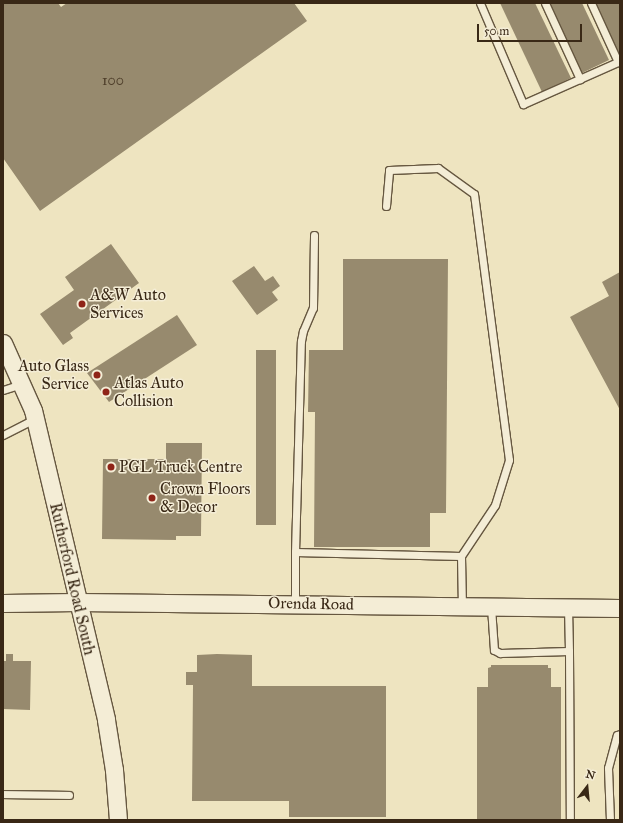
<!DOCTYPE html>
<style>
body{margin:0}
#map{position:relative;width:623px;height:823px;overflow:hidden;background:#eee4c0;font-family:"IM FELL Great Primer",serif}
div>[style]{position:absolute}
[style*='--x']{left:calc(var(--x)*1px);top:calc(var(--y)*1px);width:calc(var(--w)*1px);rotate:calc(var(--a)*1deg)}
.building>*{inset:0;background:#978a6e}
.roads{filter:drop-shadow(1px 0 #665740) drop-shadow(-1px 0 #665740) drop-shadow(0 1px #665740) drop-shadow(0 -1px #665740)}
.service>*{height:7px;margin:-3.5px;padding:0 3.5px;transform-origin:3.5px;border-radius:3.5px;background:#f4edd6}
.tertiary>*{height:17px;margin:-8.5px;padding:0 8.5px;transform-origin:8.5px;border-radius:8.5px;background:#f4edd6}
.dots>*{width:11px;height:11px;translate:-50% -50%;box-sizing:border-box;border:2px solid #f4edd6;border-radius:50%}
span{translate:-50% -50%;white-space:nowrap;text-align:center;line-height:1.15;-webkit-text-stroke:3px #f4edd6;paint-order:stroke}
.number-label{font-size:14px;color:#50402c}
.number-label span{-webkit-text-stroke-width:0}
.poi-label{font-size:16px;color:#392816}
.left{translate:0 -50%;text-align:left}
.right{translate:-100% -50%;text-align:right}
.street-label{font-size:16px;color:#392816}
.frame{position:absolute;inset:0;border:4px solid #392816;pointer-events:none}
.north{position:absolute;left:567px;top:767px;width:40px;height:40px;-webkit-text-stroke:3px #f4edd6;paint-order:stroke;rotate:16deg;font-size:11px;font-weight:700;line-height:16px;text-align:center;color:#392816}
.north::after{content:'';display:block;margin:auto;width:14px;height:18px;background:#392816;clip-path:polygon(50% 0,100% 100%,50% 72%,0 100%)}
.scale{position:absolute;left:477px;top:24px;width:105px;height:18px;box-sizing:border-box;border:2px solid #392816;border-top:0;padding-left:5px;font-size:12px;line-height:14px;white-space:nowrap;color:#392816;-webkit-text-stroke:3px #f4edd6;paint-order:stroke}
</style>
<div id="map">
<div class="building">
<i style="clip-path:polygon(3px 3px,58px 3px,61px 7px,67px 3px,294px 3px,307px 21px,40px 211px,3px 158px)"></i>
<i style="clip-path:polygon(500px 3px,535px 3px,571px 78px,542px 92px)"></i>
<i style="clip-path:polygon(549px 3px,582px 3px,609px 60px,582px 73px)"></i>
<i style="clip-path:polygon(595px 3px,620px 3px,620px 55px)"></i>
<i style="clip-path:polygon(111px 244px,139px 283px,70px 333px,73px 338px,63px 345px,40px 314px,74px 290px,65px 277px)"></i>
<i style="clip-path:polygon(343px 259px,448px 259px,446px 513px,430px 513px,430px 547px,314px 547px,315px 412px,308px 412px,309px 350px,343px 350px)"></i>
<i style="clip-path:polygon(254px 266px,265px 281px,273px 276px,280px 286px,272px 292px,278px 300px,257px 315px,232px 281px)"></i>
<i style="clip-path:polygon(620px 272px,620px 410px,570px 317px,609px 296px,602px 282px)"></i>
<i style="clip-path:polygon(177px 315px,197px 345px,109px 402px,87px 373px)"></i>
<i style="clip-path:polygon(256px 350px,276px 350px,276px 525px,256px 525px)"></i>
<i style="clip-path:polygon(166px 443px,202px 443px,201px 536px,176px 536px,176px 540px,102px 539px,103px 459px,166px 459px)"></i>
<i style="clip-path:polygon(6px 654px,13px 654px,13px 661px,31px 661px,30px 710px,3px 709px,3px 661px,6px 661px)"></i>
<i style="clip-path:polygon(217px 654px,252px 655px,252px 686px,386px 686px,386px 817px,289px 817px,289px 801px,192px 801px,193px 685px,186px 685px,186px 672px,197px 672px,197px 655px)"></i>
<i style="clip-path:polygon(491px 665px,548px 665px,548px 668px,551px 668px,551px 687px,561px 687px,561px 820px,477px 820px,477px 687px,488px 687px,488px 668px,491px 667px)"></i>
</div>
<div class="roads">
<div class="service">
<i style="--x:480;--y:3;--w:110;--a:66.9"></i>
<i style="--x:523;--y:104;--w:106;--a:-23.9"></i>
<i style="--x:545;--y:3;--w:84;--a:65.3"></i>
<i style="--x:591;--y:3;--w:65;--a:65.4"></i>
<i style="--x:386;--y:206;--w:36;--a:-85"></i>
<i style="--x:389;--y:170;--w:49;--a:-2.3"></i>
<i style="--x:438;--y:168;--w:44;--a:35.8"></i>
<i style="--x:474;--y:194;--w:268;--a:82.5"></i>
<i style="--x:509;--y:460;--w:47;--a:107.3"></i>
<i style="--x:495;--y:505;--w:61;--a:123.7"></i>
<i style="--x:3;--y:390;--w:19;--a:-18"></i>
<i style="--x:3;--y:435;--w:36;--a:-27"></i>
<i style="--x:295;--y:552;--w:211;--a:-88.4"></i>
<i style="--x:301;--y:341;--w:10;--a:-79"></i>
<i style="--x:303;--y:331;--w:25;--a:-67"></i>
<i style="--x:313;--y:308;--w:73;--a:-89.2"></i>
<i style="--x:295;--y:604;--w:52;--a:-90"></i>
<i style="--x:295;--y:552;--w:166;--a:1.4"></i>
<i style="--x:461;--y:556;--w:50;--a:88.9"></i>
<i style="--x:491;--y:607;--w:43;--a:86"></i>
<i style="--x:494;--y:650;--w:7;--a:27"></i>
<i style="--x:500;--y:653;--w:69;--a:-1.7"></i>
<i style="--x:569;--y:651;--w:44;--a:-91.3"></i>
<i style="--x:569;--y:651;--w:169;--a:89.7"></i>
<i style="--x:3;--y:794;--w:66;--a:0.9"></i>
<i style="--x:610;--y:820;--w:52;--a:-92.2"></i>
<i style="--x:608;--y:768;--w:34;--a:-75"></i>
<i style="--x:617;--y:735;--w:3;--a:-18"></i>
</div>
<div class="tertiary">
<i style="--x:3;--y:343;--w:73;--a:65.9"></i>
<i style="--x:33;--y:410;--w:318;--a:76.7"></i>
<i style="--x:106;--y:720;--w:51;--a:80.9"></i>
<i style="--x:114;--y:770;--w:50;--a:85.4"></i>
<i style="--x:3;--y:603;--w:74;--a:-0.8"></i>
<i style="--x:77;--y:602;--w:543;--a:0.63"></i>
</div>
</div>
<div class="dots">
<i style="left:82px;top:304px;background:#8f2418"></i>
<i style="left:97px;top:375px;background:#8f2418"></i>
<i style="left:106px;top:392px;background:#8f2418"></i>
<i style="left:111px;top:467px;background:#8f2418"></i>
<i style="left:152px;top:498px;background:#8f2418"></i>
</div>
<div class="number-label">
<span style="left:113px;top:81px">100</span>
</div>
<div class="poi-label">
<span class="left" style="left:90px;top:304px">A&amp;W Auto<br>Services</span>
<span class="right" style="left:89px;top:375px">Auto Glass<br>Service</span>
<span class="left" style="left:114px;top:392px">Atlas Auto<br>Collision</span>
<span class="left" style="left:119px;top:467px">PGL Truck Centre</span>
<span class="left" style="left:160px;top:498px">Crown Floors<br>&amp; Decor</span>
</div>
<div class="street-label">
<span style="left:72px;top:579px;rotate:77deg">Rutherford Road South</span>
<span style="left:311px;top:604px;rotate:1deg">Orenda Road</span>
</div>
<div class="frame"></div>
<div class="north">N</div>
<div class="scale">50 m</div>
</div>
